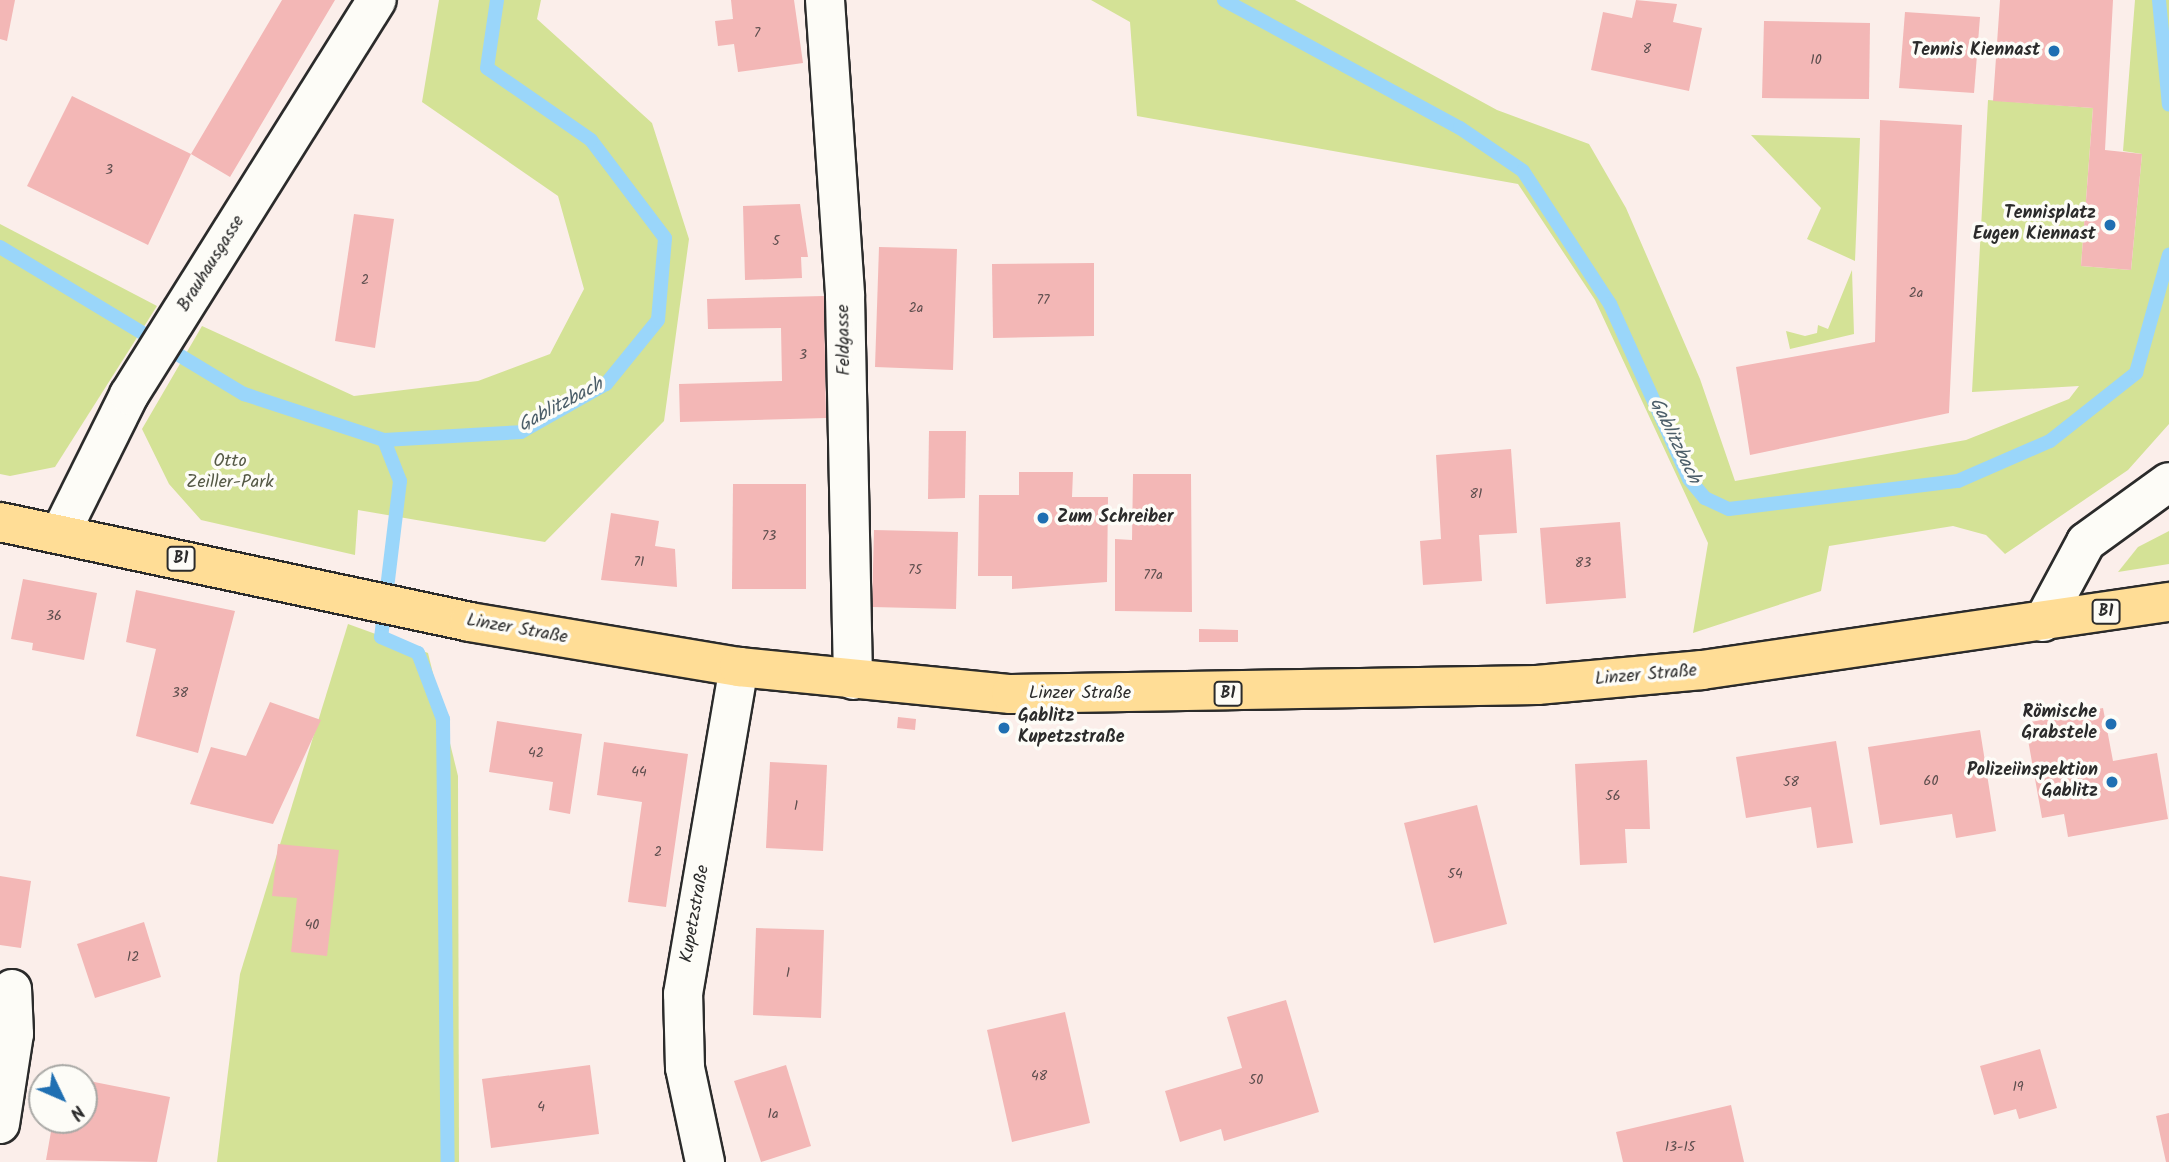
<!DOCTYPE html>
<meta charset="utf-8">
<style>
body{margin:0}
#map{position:relative;width:2169px;height:1162px;overflow:hidden;background:#fbeeea;font-family:Kalam,sans-serif}
div>[style]{position:absolute}
[style*='--x']{left:calc(var(--x)*1px);top:calc(var(--y)*1px);width:calc(var(--w)*1px);rotate:calc(var(--a)*1deg)}
.green>*{inset:0;background:#d4e296}
.stream>*{height:14px;margin:-7px;padding:0 7px;transform-origin:7px;border-radius:7px;background:#9ad6fa}
.building>*{inset:0;background:#f3b7b6}
.roads{filter:drop-shadow(2px 0 #2b2b2b) drop-shadow(-2px 0 #2b2b2b) drop-shadow(0 2px #2b2b2b) drop-shadow(0 -2px #2b2b2b)}
.minor>*{height:38px;margin:-19px;padding:0 19px;transform-origin:19px;border-radius:19px;background:#fdfcf7}
.primary>*{height:38px;margin:-19px;padding:0 19px;transform-origin:19px;border-radius:19px;background:#ffdd96}
.dots>*{width:19px;height:19px;translate:-50% -50%;box-sizing:border-box;border:4px solid #fdfcf7;border-radius:50%}
span{translate:-50% -50%;white-space:nowrap;text-align:center;line-height:1.15;-webkit-text-stroke:7px #fdfcf7;paint-order:stroke}
.number-label{font-size:14px;color:#5d4e4e}
.number-label span{-webkit-text-stroke-width:0}
.shield-label span{padding:2px 5px;background:#fdfcf7;border:2px solid;border-radius:5px;-webkit-text-stroke-width:0}
.shield-label{font-size:16px;color:#2b2b2b;font-weight:700}
.poi-label{font-size:18px;color:#2b2b2b;font-weight:700}
.right{translate:-100% -50%;text-align:right}
.left{translate:0 -50%;text-align:left}
.street-label{font-size:18px;color:#2b2b2b}
.park-label{font-size:18px;color:#555946}
.water-label{font-size:19px;color:#4c5e69;font-style:italic}
.north{position:absolute;left:28px;top:1064px;width:70px;height:70px;box-sizing:border-box;background:#fdfcf7;border:2px solid #a9a8a5;border-radius:50%;rotate:134deg;font-size:19px;font-weight:700;line-height:28px;text-align:center;color:#2b2b2b}
.north::after{content:'';display:block;margin:auto;width:24px;height:32px;background:#1f6fb2;clip-path:polygon(50% 0,100% 100%,50% 72%,0 100%)}
</style>
<div id="map">
<div class="green">
<i style="clip-path:polygon(439px 0,541px 0,537px 19px,652px 123px,689px 239px,664px 421px,545px 542px,358px 510px,355px 555px,201px 520px,169px 484px,142px 429px,202px 326px,354px 396px,478px 381px,550px 354px,584px 289px,558px 196px,422px 102px)"></i>
<i style="clip-path:polygon(1091px 0,1295px 0,1497px 110px,1589px 144px,1626px 208px,1700px 379px,1735px 481px,1966px 440px,2069px 399px,2079px 386px,1972px 392px,1988px 100px,2093px 108px,2081px 266px,2131px 270px,2142px 154px,2123px 151px,2135px 0,2169px 0,2169px 424px,2128px 470px,2005px 554px,1986px 535px,1953px 526px,1829px 546px,1821px 591px,1693px 633px,1708px 543px,1595px 300px,1518px 184px,1137px 116px,1130px 22px)"></i>
<i style="clip-path:polygon(1751px 135px,1860px 138px,1855px 261px,1807px 239px,1821px 208px)"></i>
<i style="clip-path:polygon(0 224px,157px 306px,55px 467px,10px 476px,0 474px)"></i>
<i style="clip-path:polygon(1852px 270px,1854px 334px,1790px 349px,1786px 331px,1805px 336px,1817px 333px,1818px 325px,1828px 329px)"></i>
<i style="clip-path:polygon(2169px 531px,2169px 564px,2118px 572px,2138px 547px)"></i>
<i style="clip-path:polygon(348px 624px,428px 653px,458px 776px,459px 1162px,217px 1162px,240px 974px)"></i>
</div>
<div class="stream">
<i style="--x:1224;--y:0;--w:268;--a:28.5"></i>
<i style="--x:1460;--y:128;--w:76;--a:34.3"></i>
<i style="--x:1523;--y:171;--w:159;--a:56.8"></i>
<i style="--x:1610;--y:304;--w:192;--a:65.7"></i>
<i style="--x:1689;--y:479;--w:25;--a:50"></i>
<i style="--x:1705;--y:498;--w:26;--a:25"></i>
<i style="--x:1729;--y:509;--w:231;--a:-7"></i>
<i style="--x:1958;--y:481;--w:100;--a:-23.5"></i>
<i style="--x:2050;--y:441;--w:110;--a:-38.3"></i>
<i style="--x:2136;--y:373;--w:123;--a:-74.4"></i>
<i style="--x:2159;--y:0;--w:105;--a:84.6"></i>
<i style="--x:0;--y:247;--w:285;--a:31.1"></i>
<i style="--x:244;--y:394;--w:147;--a:18.2"></i>
<i style="--x:384;--y:440;--w:137;--a:-3.3"></i>
<i style="--x:521;--y:432;--w:98;--a:-29.5"></i>
<i style="--x:606;--y:384;--w:82;--a:-50.9"></i>
<i style="--x:658;--y:320;--w:82;--a:-85.1"></i>
<i style="--x:665;--y:238;--w:123;--a:-127.1"></i>
<i style="--x:591;--y:140;--w:126;--a:-145.3"></i>
<i style="--x:487;--y:68;--w:69;--a:-81.6"></i>
<i style="--x:384;--y:440;--w:44;--a:68.7"></i>
<i style="--x:400;--y:481;--w:157;--a:96.9"></i>
<i style="--x:381;--y:637;--w:40;--a:23.4"></i>
<i style="--x:418;--y:653;--w:71;--a:69.3"></i>
<i style="--x:443;--y:719;--w:443;--a:89.4"></i>
</div>
<div class="building">
<i style="clip-path:polygon(0 0,15px 0,7px 41px,0 39px)"></i>
<i style="clip-path:polygon(282px 0,335px 0,230px 177px,191px 154px,148px 245px,27px 186px,72px 96px,191px 154px)"></i>
<i style="clip-path:polygon(731px 0,794px 0,803px 63px,738px 72px,734px 44px,718px 46px,715px 21px,733px 19px)"></i>
<i style="clip-path:polygon(1636px 0,1677px 4px,1673px 22px,1702px 28px,1689px 91px,1591px 70px,1603px 12px,1632px 18px)"></i>
<i style="clip-path:polygon(2000px 0,2113px 0,2105px 150px,2142px 154px,2131px 270px,2081px 266px,2093px 108px,1993px 101px)"></i>
<i style="clip-path:polygon(1905px 12px,1980px 17px,1974px 93px,1899px 88px)"></i>
<i style="clip-path:polygon(1764px 21px,1870px 23px,1869px 99px,1762px 98px)"></i>
<i style="clip-path:polygon(1880px 120px,1962px 125px,1949px 413px,1750px 455px,1736px 367px,1875px 342px)"></i>
<i style="clip-path:polygon(800px 204px,808px 257px,801px 257px,802px 278px,745px 280px,743px 206px)"></i>
<i style="clip-path:polygon(354px 214px,394px 219px,375px 348px,335px 341px)"></i>
<i style="clip-path:polygon(879px 247px,957px 249px,953px 370px,875px 367px)"></i>
<i style="clip-path:polygon(1094px 263px,1094px 336px,993px 338px,992px 264px)"></i>
<i style="clip-path:polygon(824px 296px,826px 418px,680px 422px,679px 384px,782px 381px,781px 328px,708px 329px,707px 299px)"></i>
<i style="clip-path:polygon(929px 431px,966px 431px,965px 498px,928px 499px)"></i>
<i style="clip-path:polygon(1511px 449px,1517px 533px,1479px 535px,1482px 581px,1423px 585px,1420px 541px,1441px 539px,1436px 455px)"></i>
<i style="clip-path:polygon(1019px 472px,1073px 472px,1072px 497px,1108px 497px,1107px 582px,1012px 589px,1012px 576px,978px 576px,979px 495px,1019px 495px)"></i>
<i style="clip-path:polygon(1133px 474px,1191px 474px,1192px 612px,1115px 611px,1115px 539px,1132px 540px)"></i>
<i style="clip-path:polygon(733px 484px,806px 484px,806px 589px,732px 589px)"></i>
<i style="clip-path:polygon(611px 513px,659px 521px,655px 546px,675px 549px,677px 587px,601px 580px)"></i>
<i style="clip-path:polygon(1620px 522px,1626px 598px,1546px 604px,1540px 528px)"></i>
<i style="clip-path:polygon(874px 530px,958px 532px,956px 609px,872px 607px)"></i>
<i style="clip-path:polygon(23px 579px,97px 593px,84px 660px,32px 650px,33px 643px,11px 639px)"></i>
<i style="clip-path:polygon(136px 590px,235px 611px,198px 753px,136px 736px,156px 649px,126px 642px)"></i>
<i style="clip-path:polygon(1199px 629px,1238px 630px,1238px 642px,1199px 642px)"></i>
<i style="clip-path:polygon(270px 702px,321px 720px,273px 824px,190px 804px,211px 747px,246px 756px)"></i>
<i style="clip-path:polygon(2103px 708px,2113px 761px,2157px 753px,2168px 819px,2068px 837px,2064px 814px,2042px 818px,2025px 723px)"></i>
<i style="clip-path:polygon(898px 717px,916px 719px,915px 730px,897px 728px)"></i>
<i style="clip-path:polygon(497px 721px,582px 734px,570px 814px,549px 810px,553px 782px,489px 772px)"></i>
<i style="clip-path:polygon(1980px 730px,1996px 831px,1956px 838px,1952px 814px,1880px 825px,1868px 747px)"></i>
<i style="clip-path:polygon(1836px 741px,1853px 843px,1817px 848px,1811px 807px,1746px 818px,1736px 757px)"></i>
<i style="clip-path:polygon(604px 742px,688px 754px,666px 907px,628px 902px,642px 802px,597px 795px)"></i>
<i style="clip-path:polygon(1647px 760px,1650px 829px,1625px 829px,1627px 863px,1580px 865px,1575px 764px)"></i>
<i style="clip-path:polygon(770px 762px,827px 765px,823px 851px,766px 848px)"></i>
<i style="clip-path:polygon(1477px 805px,1507px 924px,1434px 943px,1404px 823px)"></i>
<i style="clip-path:polygon(278px 844px,339px 850px,327px 956px,291px 952px,297px 898px,272px 896px)"></i>
<i style="clip-path:polygon(0 876px,31px 881px,21px 948px,0 945px)"></i>
<i style="clip-path:polygon(144px 922px,161px 977px,95px 998px,77px 944px)"></i>
<i style="clip-path:polygon(756px 928px,824px 930px,821px 1018px,753px 1015px)"></i>
<i style="clip-path:polygon(1286px 1000px,1319px 1112px,1224px 1141px,1221px 1129px,1180px 1142px,1165px 1091px,1242px 1068px,1227px 1017px)"></i>
<i style="clip-path:polygon(1065px 1012px,1090px 1123px,1012px 1142px,987px 1030px)"></i>
<i style="clip-path:polygon(2040px 1049px,2057px 1108px,2019px 1119px,2016px 1109px,1994px 1115px,1980px 1066px)"></i>
<i style="clip-path:polygon(590px 1065px,599px 1134px,491px 1148px,482px 1079px)"></i>
<i style="clip-path:polygon(786px 1065px,811px 1146px,761px 1162px,734px 1081px)"></i>
<i style="clip-path:polygon(84px 1080px,170px 1097px,157px 1162px,46px 1160px,53px 1120px,84px 1120px)"></i>
<i style="clip-path:polygon(1731px 1105px,1744px 1162px,1623px 1162px,1616px 1132px)"></i>
<i style="clip-path:polygon(2169px 1113px,2169px 1162px,2166px 1162px,2156px 1116px)"></i>
</div>
<div class="roads">
<div class="minor">
<i style="--x:825;--y:0;--w:297;--a:86.1"></i>
<i style="--x:845;--y:296;--w:384;--a:88.8"></i>
<i style="--x:60;--y:534;--w:155;--a:-63.6"></i>
<i style="--x:129;--y:395;--w:466;--a:-57.9"></i>
<i style="--x:2043;--y:622;--w:91;--a:-61.7"></i>
<i style="--x:2086;--y:542;--w:102;--a:-35.9"></i>
<i style="--x:0;--y:1124;--w:91;--a:-81.2"></i>
<i style="--x:14;--y:1034;--w:45;--a:-92.5"></i>
<i style="--x:705;--y:1162;--w:96;--a:-102"></i>
<i style="--x:685;--y:1068;--w:74;--a:-91.5"></i>
<i style="--x:683;--y:994;--w:332;--a:-80.3"></i>
</div>
<div class="primary">
<i style="--x:0;--y:522;--w:480;--a:12"></i>
<i style="--x:469;--y:622;--w:274;--a:9.5"></i>
<i style="--x:739;--y:667;--w:273;--a:5.7"></i>
<i style="--x:1011;--y:694;--w:526;--a:-0.98"></i>
<i style="--x:1537;--y:685;--w:166;--a:-5.2"></i>
<i style="--x:1702;--y:670;--w:472;--a:-8.3"></i>
</div>
</div>
<div class="dots">
<i style="left:2054px;top:51px;background:#1f6fb2"></i>
<i style="left:2110px;top:225px;background:#1f6fb2"></i>
<i style="left:1043px;top:518px;background:#1f6fb2"></i>
<i style="left:2111px;top:724px;background:#1f6fb2"></i>
<i style="left:1004px;top:728px;background:#1f6fb2"></i>
<i style="left:2112px;top:782px;background:#1f6fb2"></i>
</div>
<div class="number-label">
<span style="left:757px;top:33px">7</span>
<span style="left:1647px;top:49px">8</span>
<span style="left:1816px;top:60px">10</span>
<span style="left:109px;top:170px">3</span>
<span style="left:776px;top:241px">5</span>
<span style="left:365px;top:280px">2</span>
<span style="left:1916px;top:293px">2a</span>
<span style="left:1043px;top:300px">77</span>
<span style="left:916px;top:308px">2a</span>
<span style="left:803px;top:355px">3</span>
<span style="left:1476px;top:494px">81</span>
<span style="left:769px;top:536px">73</span>
<span style="left:639px;top:562px">71</span>
<span style="left:1583px;top:563px">83</span>
<span style="left:915px;top:570px">75</span>
<span style="left:1153px;top:575px">77a</span>
<span style="left:54px;top:616px">36</span>
<span style="left:180px;top:693px">38</span>
<span style="left:536px;top:753px">42</span>
<span style="left:639px;top:772px">44</span>
<span style="left:1931px;top:781px">60</span>
<span style="left:1791px;top:782px">58</span>
<span style="left:1613px;top:796px">56</span>
<span style="left:796px;top:806px">1</span>
<span style="left:658px;top:852px">2</span>
<span style="left:1455px;top:874px">54</span>
<span style="left:312px;top:925px">40</span>
<span style="left:133px;top:957px">12</span>
<span style="left:788px;top:973px">1</span>
<span style="left:1039px;top:1076px">48</span>
<span style="left:1256px;top:1080px">50</span>
<span style="left:2018px;top:1087px">19</span>
<span style="left:541px;top:1107px">4</span>
<span style="left:773px;top:1114px">1a</span>
<span style="left:1680px;top:1147px">13-15</span>
</div>
<div class="shield-label">
<span style="left:181px;top:559px">B1</span>
<span style="left:2106px;top:612px">B1</span>
<span style="left:1228px;top:694px">B1</span>
</div>
<div class="poi-label">
<span class="right" style="left:2040px;top:51px">Tennis Kiennast</span>
<span class="right" style="left:2096px;top:225px">Tennisplatz<br>Eugen Kiennast</span>
<span class="left" style="left:1057px;top:518px">Zum Schreiber</span>
<span class="right" style="left:2097px;top:724px">Römische<br>Grabstele</span>
<span class="left" style="left:1018px;top:728px">Gablitz<br>Kupetzstraße</span>
<span class="right" style="left:2098px;top:782px">Polizeiinspektion<br>Gablitz</span>
</div>
<div class="street-label">
<span style="left:212px;top:264px;rotate:-58deg">Brauhausgasse</span>
<span style="left:845px;top:340px;rotate:-91deg">Feldgasse</span>
<span style="left:517px;top:630px;rotate:10deg">Linzer Straße</span>
<span style="left:1646px;top:676px;rotate:-5deg">Linzer Straße</span>
<span style="left:1080px;top:694px">Linzer Straße</span>
<span style="left:696px;top:914px;rotate:-80deg">Kupetzstraße</span>
</div>
<div class="park-label">
<span style="left:230px;top:473px">Otto<br>Zeiller-Park</span>
</div>
<div class="water-label">
<span style="left:561px;top:406px;rotate:-28deg">Gablitzbach</span>
<span style="left:1674px;top:441px;rotate:64deg">Gablitzbach</span>
</div>
<div class="north">N</div>
</div>
